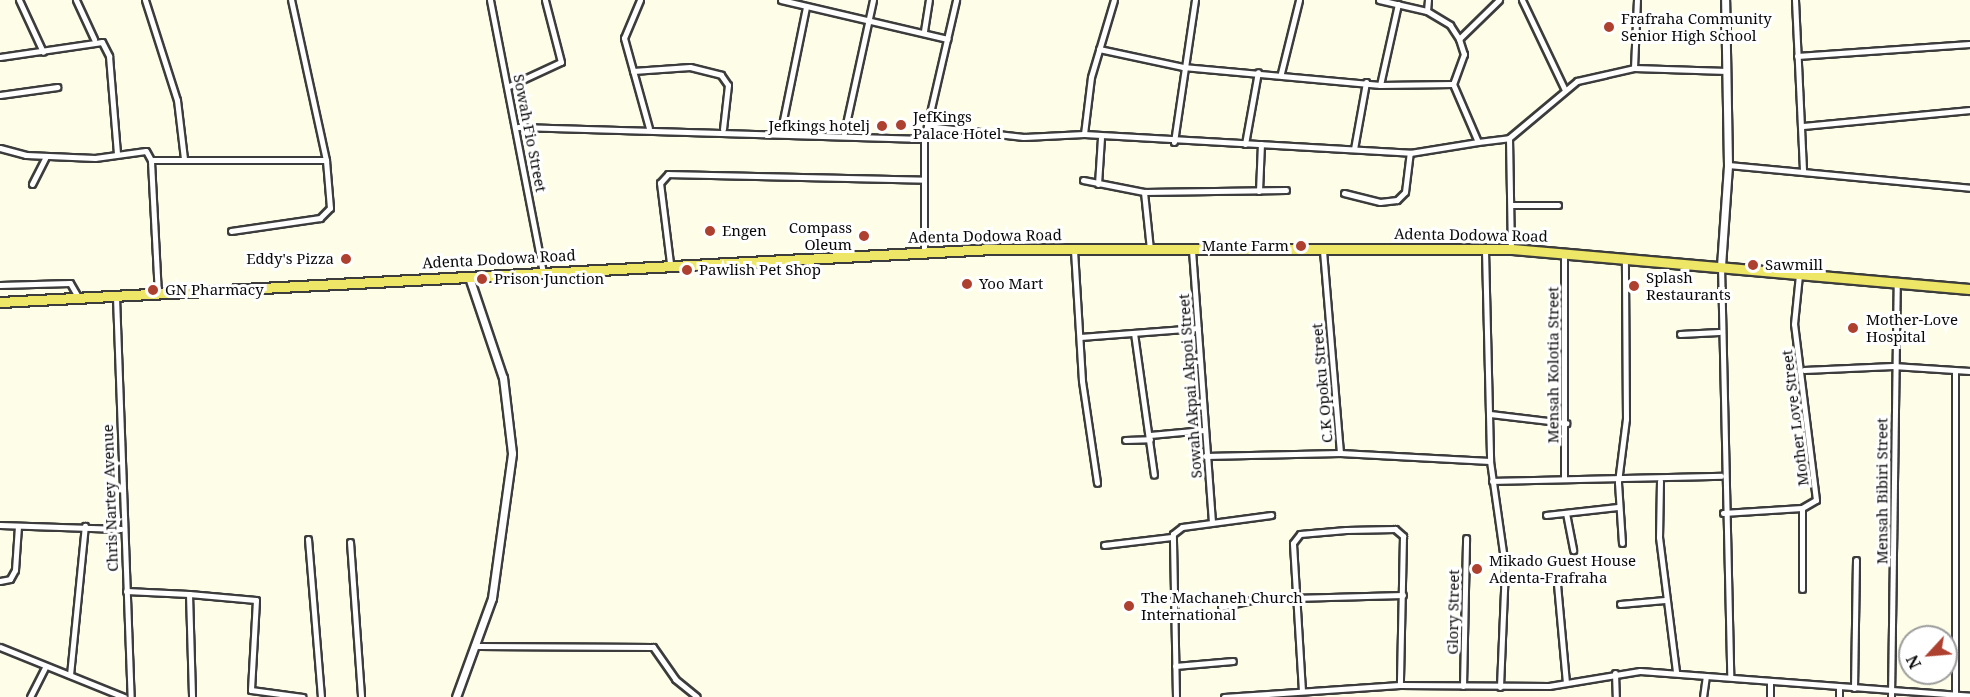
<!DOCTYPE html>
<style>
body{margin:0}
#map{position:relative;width:1970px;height:697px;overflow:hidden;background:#fdfde8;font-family:"Noto Serif",serif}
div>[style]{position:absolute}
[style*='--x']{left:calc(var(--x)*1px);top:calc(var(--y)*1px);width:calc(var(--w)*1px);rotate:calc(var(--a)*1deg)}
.roads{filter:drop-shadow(2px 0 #3c3c3c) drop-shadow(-2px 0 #3c3c3c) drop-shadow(0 2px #3c3c3c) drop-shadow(0 -2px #3c3c3c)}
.minor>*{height:5px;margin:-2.5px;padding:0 2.5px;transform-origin:2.5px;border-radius:2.5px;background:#fff}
.tertiary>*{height:7px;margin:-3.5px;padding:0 3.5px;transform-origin:3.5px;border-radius:3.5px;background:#fff}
.primary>*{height:9px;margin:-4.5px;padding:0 4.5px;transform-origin:4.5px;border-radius:4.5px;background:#eee667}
.dots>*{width:16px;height:16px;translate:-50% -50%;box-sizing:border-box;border:3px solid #fff;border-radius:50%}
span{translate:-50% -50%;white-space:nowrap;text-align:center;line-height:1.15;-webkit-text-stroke:6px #fff;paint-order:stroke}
.poi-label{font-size:15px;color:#090909}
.left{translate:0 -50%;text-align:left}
.right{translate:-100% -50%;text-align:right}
.street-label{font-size:15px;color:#090909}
.north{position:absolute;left:1898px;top:625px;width:60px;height:60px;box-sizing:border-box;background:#fff;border:2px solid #9d9d9d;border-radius:50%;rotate:244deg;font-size:16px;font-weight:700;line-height:24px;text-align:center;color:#090909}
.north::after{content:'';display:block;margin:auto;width:21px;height:27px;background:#ad402e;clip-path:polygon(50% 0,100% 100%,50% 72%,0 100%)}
</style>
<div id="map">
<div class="roads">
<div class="minor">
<i style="--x:19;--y:0;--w:57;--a:65.2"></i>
<i style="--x:76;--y:0;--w:43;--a:65.2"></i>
<i style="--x:145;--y:0;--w:105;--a:72.3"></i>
<i style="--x:177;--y:100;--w:59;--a:83.2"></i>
<i style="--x:490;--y:0;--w:277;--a:79"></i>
<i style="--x:640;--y:0;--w:41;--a:112.8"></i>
<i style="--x:624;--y:38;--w:93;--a:74.5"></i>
<i style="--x:781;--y:0;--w:171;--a:13.2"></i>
<i style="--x:1379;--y:0;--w:49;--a:12.9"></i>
<i style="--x:1427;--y:11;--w:27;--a:31"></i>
<i style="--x:1450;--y:25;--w:17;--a:57"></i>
<i style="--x:1459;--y:39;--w:16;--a:72"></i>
<i style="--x:1464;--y:54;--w:32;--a:110"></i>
<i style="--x:1453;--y:84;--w:63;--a:66.7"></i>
<i style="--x:1478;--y:142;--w:31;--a:-7"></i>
<i style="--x:1509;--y:138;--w:111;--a:89"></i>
<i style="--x:1522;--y:0;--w:100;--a:64.5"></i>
<i style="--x:1795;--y:0;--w:171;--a:87.3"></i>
<i style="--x:1427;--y:11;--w:11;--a:-85"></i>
<i style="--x:924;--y:31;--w:31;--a:-81"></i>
<i style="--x:1459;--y:39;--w:56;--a:-44.3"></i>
<i style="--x:1099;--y:49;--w:86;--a:12.1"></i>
<i style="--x:1183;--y:67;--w:198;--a:5.2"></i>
<i style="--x:1380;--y:85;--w:73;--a:-0.8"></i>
<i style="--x:1797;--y:56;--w:173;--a:-4"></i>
<i style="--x:0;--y:57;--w:103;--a:-8.4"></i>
<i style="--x:102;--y:42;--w:16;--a:63"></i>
<i style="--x:109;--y:56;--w:98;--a:85.3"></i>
<i style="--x:1634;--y:68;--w:68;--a:-87.5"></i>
<i style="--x:633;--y:71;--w:57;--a:-4"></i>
<i style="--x:690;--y:67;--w:32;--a:14"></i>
<i style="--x:721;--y:75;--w:12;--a:55"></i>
<i style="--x:728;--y:85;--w:44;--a:96.5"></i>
<i style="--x:1281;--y:73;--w:75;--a:-76.1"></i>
<i style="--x:1380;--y:85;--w:83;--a:-77.5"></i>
<i style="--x:509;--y:86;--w:57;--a:-24.8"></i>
<i style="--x:561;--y:62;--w:64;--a:-104.5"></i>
<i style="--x:0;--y:95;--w:58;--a:-8"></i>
<i style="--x:927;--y:126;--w:97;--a:6.5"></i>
<i style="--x:1023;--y:137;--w:61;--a:-2.8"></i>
<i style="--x:1084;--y:134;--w:327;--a:3.3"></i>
<i style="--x:1410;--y:153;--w:69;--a:-9.2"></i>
<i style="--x:1803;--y:126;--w:168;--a:-5.5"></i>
<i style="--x:518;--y:127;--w:406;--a:1.7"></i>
<i style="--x:781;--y:130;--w:126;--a:-78.5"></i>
<i style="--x:844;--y:133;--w:136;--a:-77.7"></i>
<i style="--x:1084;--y:134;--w:57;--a:-83"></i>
<i style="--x:1091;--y:77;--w:80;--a:-73.4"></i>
<i style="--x:1509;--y:138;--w:89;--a:-40"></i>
<i style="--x:1577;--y:81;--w:58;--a:-12.8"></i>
<i style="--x:1634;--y:68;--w:93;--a:1.8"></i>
<i style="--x:1174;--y:142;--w:144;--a:-81.6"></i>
<i style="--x:1245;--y:144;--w:73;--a:-79.8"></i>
<i style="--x:0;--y:148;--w:27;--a:15"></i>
<i style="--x:26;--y:155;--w:69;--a:2.5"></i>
<i style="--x:95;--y:158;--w:51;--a:-7.8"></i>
<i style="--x:146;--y:151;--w:10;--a:61"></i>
<i style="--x:1354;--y:149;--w:68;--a:-79.8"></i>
<i style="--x:1728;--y:165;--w:243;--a:5.4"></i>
<i style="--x:1083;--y:180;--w:62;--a:11.1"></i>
<i style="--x:1144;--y:192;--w:142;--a:-0.8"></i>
<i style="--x:32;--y:184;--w:31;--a:-63"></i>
<i style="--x:1098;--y:184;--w:46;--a:-86.3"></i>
<i style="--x:1259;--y:191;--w:47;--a:-87.6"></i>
<i style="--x:1144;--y:192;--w:57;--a:84"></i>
<i style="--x:1344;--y:193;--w:37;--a:14"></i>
<i style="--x:1380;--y:202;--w:17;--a:-7"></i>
<i style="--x:1397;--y:200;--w:11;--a:-45"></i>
<i style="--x:1405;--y:192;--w:39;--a:-83"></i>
<i style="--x:1513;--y:205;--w:45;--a:0"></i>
<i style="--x:231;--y:231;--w:90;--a:-8.3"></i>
<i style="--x:320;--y:218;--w:14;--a:-45"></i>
<i style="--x:330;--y:208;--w:48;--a:-94.8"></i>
<i style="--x:326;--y:160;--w:164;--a:-102.3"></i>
<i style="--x:1074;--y:250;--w:131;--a:86.5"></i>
<i style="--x:1082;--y:381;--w:103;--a:81.6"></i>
<i style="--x:1192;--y:250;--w:273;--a:85.8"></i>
<i style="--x:1485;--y:250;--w:211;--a:88.6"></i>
<i style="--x:1490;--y:461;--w:107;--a:81.9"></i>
<i style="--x:1505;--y:567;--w:120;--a:92.4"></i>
<i style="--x:924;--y:252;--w:113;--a:-90"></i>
<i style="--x:924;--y:139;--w:143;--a:-77"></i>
<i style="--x:670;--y:263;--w:81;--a:-97.1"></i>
<i style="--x:660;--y:183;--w:12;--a:-48"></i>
<i style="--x:668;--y:174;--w:256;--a:1.3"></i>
<i style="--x:1721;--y:266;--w:411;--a:88.7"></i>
<i style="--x:0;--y:285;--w:70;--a:-1.6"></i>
<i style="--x:70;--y:283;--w:16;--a:60"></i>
<i style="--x:158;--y:295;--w:135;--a:-93"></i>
<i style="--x:151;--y:160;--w:175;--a:0"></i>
<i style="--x:116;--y:297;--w:400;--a:87.9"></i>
<i style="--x:1134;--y:333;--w:143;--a:82"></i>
<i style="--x:1680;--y:334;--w:39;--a:-3"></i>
<i style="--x:1080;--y:337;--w:118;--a:-4.4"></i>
<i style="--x:1804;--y:370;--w:89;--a:-2.6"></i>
<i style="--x:1893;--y:366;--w:77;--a:3.7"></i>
<i style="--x:1490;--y:414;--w:77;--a:6.8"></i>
<i style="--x:1150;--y:435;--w:54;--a:-5.3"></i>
<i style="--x:1125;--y:440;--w:25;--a:-2"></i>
<i style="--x:1340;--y:453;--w:150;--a:3.1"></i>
<i style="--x:1205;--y:456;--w:135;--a:-1.3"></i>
<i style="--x:1340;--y:453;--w:205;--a:-94.8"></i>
<i style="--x:1564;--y:478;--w:226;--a:-90"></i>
<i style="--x:1492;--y:481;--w:229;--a:-1.3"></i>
<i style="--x:1660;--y:481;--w:56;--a:91"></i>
<i style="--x:1659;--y:537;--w:136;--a:82.8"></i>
<i style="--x:1566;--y:513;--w:38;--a:79"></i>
<i style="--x:1723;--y:513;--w:79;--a:-3.6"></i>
<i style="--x:1802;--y:508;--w:16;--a:-30"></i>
<i style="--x:1816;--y:500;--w:177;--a:-97.1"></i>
<i style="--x:1794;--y:324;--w:49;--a:-84.2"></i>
<i style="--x:1546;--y:515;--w:72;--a:-6.3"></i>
<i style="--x:0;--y:525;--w:121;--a:1.9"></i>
<i style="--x:308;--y:539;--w:159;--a:85.3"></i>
<i style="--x:350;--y:542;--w:155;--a:85.9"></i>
<i style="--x:1622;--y:543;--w:61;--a:-93.8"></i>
<i style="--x:1618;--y:482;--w:64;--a:-82.8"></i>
<i style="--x:1626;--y:419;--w:160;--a:-90.4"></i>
<i style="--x:1104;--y:545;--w:68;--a:-6.7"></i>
<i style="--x:0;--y:581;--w:10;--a:-11"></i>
<i style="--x:10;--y:579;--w:10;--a:-61"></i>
<i style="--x:15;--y:570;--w:44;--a:-86.1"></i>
<i style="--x:1557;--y:584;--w:99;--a:84.8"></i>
<i style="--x:1802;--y:589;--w:81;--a:-90"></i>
<i style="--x:126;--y:591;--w:63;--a:2.7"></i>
<i style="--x:189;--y:594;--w:103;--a:88.3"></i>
<i style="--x:189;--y:594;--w:67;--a:5.1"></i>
<i style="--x:256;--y:600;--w:90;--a:93.2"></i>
<i style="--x:251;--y:690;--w:52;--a:7.7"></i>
<i style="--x:1620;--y:604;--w:45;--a:-5.1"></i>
<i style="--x:1221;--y:607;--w:36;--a:-13"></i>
<i style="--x:1256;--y:599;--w:147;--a:-1.6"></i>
<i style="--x:478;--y:646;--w:175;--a:0.3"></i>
<i style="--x:653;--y:647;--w:39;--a:55"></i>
<i style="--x:675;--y:679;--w:28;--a:39"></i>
<i style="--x:0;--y:647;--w:134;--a:22"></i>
<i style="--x:1175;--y:666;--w:58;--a:-4.9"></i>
<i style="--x:1615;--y:673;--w:24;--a:88"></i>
<i style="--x:70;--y:675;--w:150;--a:-84.3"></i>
<i style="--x:1463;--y:686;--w:148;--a:-88.8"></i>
<i style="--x:1854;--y:688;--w:128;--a:-89.1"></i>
<i style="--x:1302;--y:691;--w:148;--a:-93.5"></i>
<i style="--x:1293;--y:543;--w:11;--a:-52"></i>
<i style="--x:1300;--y:534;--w:46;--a:-5"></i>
<i style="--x:1346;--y:530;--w:49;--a:-1.2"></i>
<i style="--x:1395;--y:529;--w:11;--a:41"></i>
<i style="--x:1403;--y:536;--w:149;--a:91.2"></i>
<i style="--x:1955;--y:695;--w:324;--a:-90"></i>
<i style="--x:30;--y:697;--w:34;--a:-63"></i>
<i style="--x:1176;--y:697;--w:163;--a:-91.1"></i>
<i style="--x:1173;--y:534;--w:11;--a:-38"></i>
<i style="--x:1182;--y:527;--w:90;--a:-7.7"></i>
<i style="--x:1224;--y:697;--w:176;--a:-3.9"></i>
<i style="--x:1400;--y:685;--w:149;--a:0.4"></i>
<i style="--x:1549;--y:686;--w:92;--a:-9.4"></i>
<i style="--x:1640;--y:671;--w:331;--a:4.3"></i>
<i style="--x:1703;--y:697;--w:21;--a:-82"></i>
<i style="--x:1770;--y:697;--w:16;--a:-90"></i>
<i style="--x:1839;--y:697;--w:10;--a:-90"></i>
<i style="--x:1891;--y:697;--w:413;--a:-89.2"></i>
</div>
<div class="tertiary">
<i style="--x:1721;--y:266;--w:101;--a:-86"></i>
<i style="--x:1728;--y:165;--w:165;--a:-91"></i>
<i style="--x:456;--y:697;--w:105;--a:-70"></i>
<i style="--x:492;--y:598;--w:146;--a:-82.1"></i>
<i style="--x:512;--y:453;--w:76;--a:-96.8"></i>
<i style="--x:503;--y:378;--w:107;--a:-108.6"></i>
</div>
<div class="primary">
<i style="--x:0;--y:302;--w:992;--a:-3.06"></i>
<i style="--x:991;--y:249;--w:520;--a:0"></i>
<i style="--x:1511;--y:249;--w:461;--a:5"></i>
</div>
</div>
<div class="dots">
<i style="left:1609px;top:27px;background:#ad402e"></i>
<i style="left:901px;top:125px;background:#ad402e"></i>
<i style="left:882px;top:126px;background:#ad402e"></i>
<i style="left:710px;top:231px;background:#ad402e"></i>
<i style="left:864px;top:236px;background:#ad402e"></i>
<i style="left:1301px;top:246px;background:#ad402e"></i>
<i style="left:346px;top:259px;background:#ad402e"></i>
<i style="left:1753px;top:265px;background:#ad402e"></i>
<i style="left:687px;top:270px;background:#ad402e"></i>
<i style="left:482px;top:279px;background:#ad402e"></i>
<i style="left:967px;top:284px;background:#ad402e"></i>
<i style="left:1634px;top:286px;background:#ad402e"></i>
<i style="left:153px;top:290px;background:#ad402e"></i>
<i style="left:1853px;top:328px;background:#ad402e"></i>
<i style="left:1477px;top:569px;background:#ad402e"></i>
<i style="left:1129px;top:606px;background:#ad402e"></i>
</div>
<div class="poi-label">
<span class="left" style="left:1621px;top:27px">Frafraha Community<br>Senior High School</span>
<span class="left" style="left:913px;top:125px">JefKings<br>Palace Hotel</span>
<span class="right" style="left:870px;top:126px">Jefkings hotelj</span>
<span class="right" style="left:852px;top:236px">Compass<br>Oleum</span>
<span class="left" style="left:722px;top:231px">Engen</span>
<span class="right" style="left:1289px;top:246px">Mante Farm</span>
<span class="right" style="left:334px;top:259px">Eddy's Pizza</span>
<span class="left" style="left:1765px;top:265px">Sawmill</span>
<span class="left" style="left:699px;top:270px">Pawlish Pet Shop</span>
<span class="left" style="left:1646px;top:286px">Splash<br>Restaurants</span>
<span class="left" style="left:494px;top:279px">Prison Junction</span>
<span class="left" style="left:979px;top:284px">Yoo Mart</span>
<span class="left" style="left:165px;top:290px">GN Pharmacy</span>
<span class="left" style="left:1866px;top:328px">Mother-Love<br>Hospital</span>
<span class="left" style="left:1489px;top:569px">Mikado Guest House<br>Adenta-Frafraha</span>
<span class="left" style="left:1141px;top:606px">The Machaneh Church<br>International</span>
</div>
<div class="street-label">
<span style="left:530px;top:133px;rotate:79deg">Sowah Fio Street</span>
<span style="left:1471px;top:235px;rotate:1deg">Adenta Dodowa Road</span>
<span style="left:985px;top:236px;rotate:-1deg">Adenta Dodowa Road</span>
<span style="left:499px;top:259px;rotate:-3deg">Adenta Dodowa Road</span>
<span style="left:1553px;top:365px;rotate:-90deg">Mensah Kolotia Street</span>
<span style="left:1322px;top:383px;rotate:-95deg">C.K Opoku Street</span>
<span style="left:1190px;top:386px;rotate:-94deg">Sowah Akpai Akpoi Street</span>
<span style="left:1795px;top:418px;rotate:-97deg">Mother Love Street</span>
<span style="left:1882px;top:491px;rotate:-90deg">Mensah Bibiri Street</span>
<span style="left:110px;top:498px;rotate:-92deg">Chris Nartey Avenue</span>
<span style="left:1453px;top:612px;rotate:-89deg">Glory Street</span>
</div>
<div class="north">N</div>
</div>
